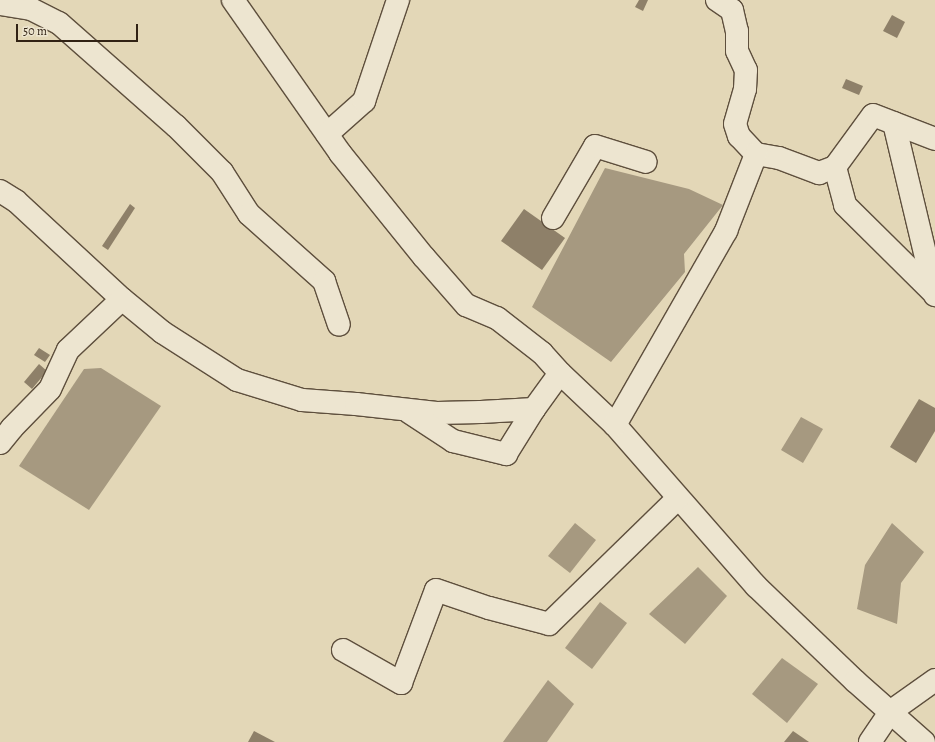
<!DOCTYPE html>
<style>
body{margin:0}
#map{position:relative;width:935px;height:742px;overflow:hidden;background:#e3d7b7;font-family:Alegreya,serif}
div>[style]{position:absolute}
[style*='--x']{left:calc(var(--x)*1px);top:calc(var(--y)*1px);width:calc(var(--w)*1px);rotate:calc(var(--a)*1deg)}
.water>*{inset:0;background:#a69980}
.building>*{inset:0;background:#8e8069}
.roads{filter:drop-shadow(1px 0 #5e4f3d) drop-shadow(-1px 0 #5e4f3d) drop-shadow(0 1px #5e4f3d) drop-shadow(0 -1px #5e4f3d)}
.minor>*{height:22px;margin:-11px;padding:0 11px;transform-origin:11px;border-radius:11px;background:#ede5d0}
span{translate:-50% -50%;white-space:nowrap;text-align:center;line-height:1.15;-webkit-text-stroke:3.5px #ede5d0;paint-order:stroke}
.scale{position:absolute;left:16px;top:24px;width:122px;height:18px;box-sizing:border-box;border:2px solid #312214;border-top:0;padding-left:5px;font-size:12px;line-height:14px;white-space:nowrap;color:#312214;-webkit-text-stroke:3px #ede5d0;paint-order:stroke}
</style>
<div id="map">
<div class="water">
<i style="clip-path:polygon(605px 168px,689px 189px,723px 205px,684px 254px,685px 272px,611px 362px,532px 307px)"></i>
<i style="clip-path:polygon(101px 368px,161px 406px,89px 510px,19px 466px,84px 369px)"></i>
<i style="clip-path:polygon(801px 417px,823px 429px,803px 463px,781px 450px)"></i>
<i style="clip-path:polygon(575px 523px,596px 540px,570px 573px,548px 556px)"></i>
<i style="clip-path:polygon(892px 523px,924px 552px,901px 583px,897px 624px,857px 609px,865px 565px)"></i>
<i style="clip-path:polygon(698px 567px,727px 596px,685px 644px,649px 614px)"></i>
<i style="clip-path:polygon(600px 602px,627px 623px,592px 669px,565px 648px)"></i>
<i style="clip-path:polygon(782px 658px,818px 684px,787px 723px,752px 694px)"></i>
<i style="clip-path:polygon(548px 680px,574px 704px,547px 742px,503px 742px)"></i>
</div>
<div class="building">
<i style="clip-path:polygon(639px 0,648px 0,643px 11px,635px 7px)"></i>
<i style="clip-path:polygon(892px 15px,905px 22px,897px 38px,883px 31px)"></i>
<i style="clip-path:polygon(846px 79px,863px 86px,859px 95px,842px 88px)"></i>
<i style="clip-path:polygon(130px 204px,135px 208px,108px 250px,102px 246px)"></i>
<i style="clip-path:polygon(524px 209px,565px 238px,542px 270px,501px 241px)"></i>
<i style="clip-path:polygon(39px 348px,50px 355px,45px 362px,34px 355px)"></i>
<i style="clip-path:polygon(39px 364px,47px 371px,32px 389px,24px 382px)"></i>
<i style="clip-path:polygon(919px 399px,935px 408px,935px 431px,916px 463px,890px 447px)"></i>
<i style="clip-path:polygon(254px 731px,275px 742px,248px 742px)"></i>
<i style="clip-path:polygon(793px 731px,809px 742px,784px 742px)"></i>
</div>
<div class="roads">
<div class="minor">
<i style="--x:233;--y:0;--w:187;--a:55"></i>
<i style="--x:340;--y:153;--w:134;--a:51.1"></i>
<i style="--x:424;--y:257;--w:64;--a:48.8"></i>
<i style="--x:466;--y:305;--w:34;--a:23"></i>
<i style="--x:497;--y:318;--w:57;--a:37.9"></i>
<i style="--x:542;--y:353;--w:27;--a:48"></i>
<i style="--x:560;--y:373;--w:76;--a:43.4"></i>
<i style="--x:615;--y:425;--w:214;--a:48.8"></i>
<i style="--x:756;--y:586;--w:137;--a:43.8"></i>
<i style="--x:855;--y:681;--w:92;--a:41.5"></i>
<i style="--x:717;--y:0;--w:18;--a:34"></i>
<i style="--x:732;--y:10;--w:22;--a:77"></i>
<i style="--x:737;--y:31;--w:20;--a:90"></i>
<i style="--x:737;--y:51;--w:21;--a:65"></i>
<i style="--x:746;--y:70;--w:19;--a:93"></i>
<i style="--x:745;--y:89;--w:36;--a:106"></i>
<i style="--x:735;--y:124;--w:13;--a:72"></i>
<i style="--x:739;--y:136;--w:25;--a:47"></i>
<i style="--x:756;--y:154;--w:23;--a:10"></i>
<i style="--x:779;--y:158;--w:43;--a:20.6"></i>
<i style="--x:819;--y:173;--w:17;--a:-21"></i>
<i style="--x:835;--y:167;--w:64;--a:-53.8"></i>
<i style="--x:873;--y:115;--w:66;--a:21.2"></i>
<i style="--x:0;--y:4;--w:31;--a:9"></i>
<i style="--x:31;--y:9;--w:31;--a:27"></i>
<i style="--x:59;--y:23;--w:156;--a:41.4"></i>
<i style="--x:176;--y:126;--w:65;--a:45"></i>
<i style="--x:222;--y:172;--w:50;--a:57.3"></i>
<i style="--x:249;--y:214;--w:101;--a:41.8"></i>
<i style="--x:324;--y:281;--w:46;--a:71.2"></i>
<i style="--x:894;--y:123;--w:177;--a:76.6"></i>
<i style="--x:327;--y:134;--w:50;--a:-41.7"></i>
<i style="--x:364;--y:101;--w:107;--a:-71.4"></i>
<i style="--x:835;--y:167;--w:39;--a:75"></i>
<i style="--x:845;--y:205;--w:125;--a:44.7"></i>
<i style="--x:0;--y:191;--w:19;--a:32"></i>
<i style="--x:16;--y:201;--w:144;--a:42.8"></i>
<i style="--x:122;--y:299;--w:52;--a:39.5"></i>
<i style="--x:162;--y:332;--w:89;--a:32.6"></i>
<i style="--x:237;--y:380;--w:68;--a:17.1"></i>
<i style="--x:302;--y:400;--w:54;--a:4.2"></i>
<i style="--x:356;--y:404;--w:81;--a:6.3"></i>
<i style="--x:437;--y:413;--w:44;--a:-1.3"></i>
<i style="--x:481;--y:412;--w:53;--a:-3.2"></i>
<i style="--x:534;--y:409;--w:44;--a:-54.2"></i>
<i style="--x:553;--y:218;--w:83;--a:-59.7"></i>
<i style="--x:595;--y:146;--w:53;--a:17.4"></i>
<i style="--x:409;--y:412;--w:53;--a:33.4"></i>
<i style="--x:453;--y:441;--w:55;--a:13.8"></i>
<i style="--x:506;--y:454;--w:53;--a:-58.1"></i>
<i style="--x:615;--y:425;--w:224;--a:-60.2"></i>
<i style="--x:726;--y:231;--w:83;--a:-68.7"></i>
<i style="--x:0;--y:443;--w:19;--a:-51"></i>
<i style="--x:12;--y:428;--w:54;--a:-45.7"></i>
<i style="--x:50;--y:389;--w:43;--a:-65.2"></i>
<i style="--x:68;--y:350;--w:74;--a:-43.4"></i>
<i style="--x:343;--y:650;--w:67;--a:29.6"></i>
<i style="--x:401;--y:683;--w:99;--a:-69.4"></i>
<i style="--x:436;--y:590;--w:56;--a:18.8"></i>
<i style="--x:489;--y:608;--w:62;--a:14.9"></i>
<i style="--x:549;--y:624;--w:180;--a:-44.3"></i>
<i style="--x:870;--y:742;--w:36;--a:-56"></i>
<i style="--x:890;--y:712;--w:55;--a:-35.4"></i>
</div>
</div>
<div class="scale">50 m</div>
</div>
